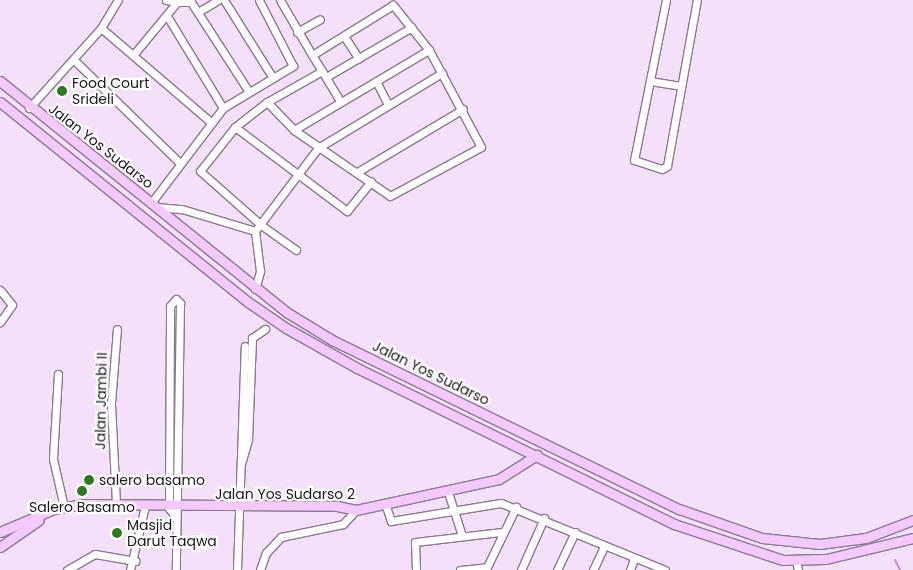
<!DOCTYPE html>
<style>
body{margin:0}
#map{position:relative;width:913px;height:570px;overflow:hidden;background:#f4e0f8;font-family:Poppins,sans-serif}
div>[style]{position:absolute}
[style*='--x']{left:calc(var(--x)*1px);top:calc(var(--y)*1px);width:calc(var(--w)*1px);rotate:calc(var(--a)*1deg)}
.stream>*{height:2px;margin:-1px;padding:0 1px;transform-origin:1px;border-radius:1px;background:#c291cc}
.roads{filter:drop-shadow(1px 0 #8b798f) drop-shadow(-1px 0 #8b798f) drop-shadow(0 1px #8b798f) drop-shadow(0 -1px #8b798f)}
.minor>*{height:7px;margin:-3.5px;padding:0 3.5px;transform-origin:3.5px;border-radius:3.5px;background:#fff}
.major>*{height:9px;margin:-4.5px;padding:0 4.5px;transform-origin:4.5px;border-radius:4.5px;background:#f4c9fd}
.dots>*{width:14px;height:14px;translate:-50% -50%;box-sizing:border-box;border:2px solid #fff;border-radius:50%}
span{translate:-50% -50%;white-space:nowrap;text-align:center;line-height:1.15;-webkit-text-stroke:4.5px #fff;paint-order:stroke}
.poi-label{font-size:14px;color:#1d161f}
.left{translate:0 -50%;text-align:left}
.street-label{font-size:14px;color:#1d161f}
</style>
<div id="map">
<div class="stream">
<i style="--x:895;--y:560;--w:11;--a:63"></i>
</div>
<div class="roads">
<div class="minor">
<i style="--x:166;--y:0;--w:11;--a:10"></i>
<i style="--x:224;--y:0;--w:92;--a:57.9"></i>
<i style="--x:280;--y:0;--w:64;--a:59.8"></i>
<i style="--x:666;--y:0;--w:163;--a:101.3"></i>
<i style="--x:634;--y:160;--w:29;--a:18"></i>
<i style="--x:662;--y:169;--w:6;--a:-31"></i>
<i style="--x:667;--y:166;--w:169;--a:-79.8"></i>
<i style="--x:198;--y:12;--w:23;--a:-31"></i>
<i style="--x:167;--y:16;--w:108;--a:58.7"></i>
<i style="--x:101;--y:28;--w:33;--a:-59"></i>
<i style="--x:297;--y:32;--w:26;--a:-29"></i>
<i style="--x:344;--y:36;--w:27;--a:57"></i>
<i style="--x:134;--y:54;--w:67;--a:-50.4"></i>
<i style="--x:177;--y:2;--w:14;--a:0"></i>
<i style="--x:191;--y:2;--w:107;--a:57.2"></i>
<i style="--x:74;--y:60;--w:148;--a:44.2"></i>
<i style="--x:322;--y:71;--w:63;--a:150.6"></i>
<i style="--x:267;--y:102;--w:39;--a:46"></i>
<i style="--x:294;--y:130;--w:116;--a:34.5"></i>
<i style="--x:390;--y:196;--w:103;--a:-28.3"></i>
<i style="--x:481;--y:147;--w:110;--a:-118.2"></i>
<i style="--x:429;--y:50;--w:58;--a:-128.7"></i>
<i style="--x:393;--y:5;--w:95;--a:148.3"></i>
<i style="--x:312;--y:55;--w:19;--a:58"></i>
<i style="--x:322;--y:71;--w:35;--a:59"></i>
<i style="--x:326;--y:77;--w:99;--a:-30.2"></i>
<i style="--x:376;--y:81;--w:27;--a:63"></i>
<i style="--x:650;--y:81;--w:31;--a:9"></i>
<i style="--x:267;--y:102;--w:41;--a:142"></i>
<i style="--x:235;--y:127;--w:56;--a:128.5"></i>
<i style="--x:200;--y:171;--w:81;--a:41.5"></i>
<i style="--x:261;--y:225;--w:43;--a:35.5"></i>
<i style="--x:29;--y:108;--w:108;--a:-48"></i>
<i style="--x:101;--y:28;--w:146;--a:40.6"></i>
<i style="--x:235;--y:127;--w:140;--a:36.9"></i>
<i style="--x:347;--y:211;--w:38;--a:-51"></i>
<i style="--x:294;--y:130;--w:157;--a:-30.7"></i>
<i style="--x:359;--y:171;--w:121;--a:-30.8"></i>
<i style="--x:151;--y:203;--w:119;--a:-52.8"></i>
<i style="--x:223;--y:108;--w:82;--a:-31"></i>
<i style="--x:293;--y:66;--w:74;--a:-117.3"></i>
<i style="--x:157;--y:207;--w:25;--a:5"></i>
<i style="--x:182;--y:209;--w:76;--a:16.8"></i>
<i style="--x:255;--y:289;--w:19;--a:-74"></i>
<i style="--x:260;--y:271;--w:40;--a:-97.1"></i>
<i style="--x:255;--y:231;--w:104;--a:-52.8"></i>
<i style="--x:318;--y:148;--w:145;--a:-31.2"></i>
<i style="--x:0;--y:290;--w:19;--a:51"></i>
<i style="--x:12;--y:305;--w:21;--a:125"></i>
<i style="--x:58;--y:374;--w:85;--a:93.4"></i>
<i style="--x:53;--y:459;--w:49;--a:77.1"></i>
<i style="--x:241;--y:464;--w:26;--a:-74"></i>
<i style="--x:248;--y:439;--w:101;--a:-87.7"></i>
<i style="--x:252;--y:338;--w:16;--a:-35"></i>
<i style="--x:448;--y:492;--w:46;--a:72.3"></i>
<i style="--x:116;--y:503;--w:100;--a:-92.9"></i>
<i style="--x:111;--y:403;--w:74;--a:-85.4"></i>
<i style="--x:385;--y:503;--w:19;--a:72"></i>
<i style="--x:391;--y:521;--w:111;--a:-9.3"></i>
<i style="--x:501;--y:503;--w:177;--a:22.2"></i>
<i style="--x:176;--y:518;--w:12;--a:-125"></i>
<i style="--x:169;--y:508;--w:202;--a:-89.7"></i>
<i style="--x:170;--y:306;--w:9;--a:-49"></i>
<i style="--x:176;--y:299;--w:6;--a:45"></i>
<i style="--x:180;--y:303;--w:267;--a:90.9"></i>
<i style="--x:796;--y:560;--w:10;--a:79"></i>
<i style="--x:67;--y:570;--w:32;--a:-30"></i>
<i style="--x:95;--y:554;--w:41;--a:9.9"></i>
<i style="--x:130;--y:570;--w:66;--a:-76.8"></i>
<i style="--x:237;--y:570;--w:224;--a:-88"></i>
<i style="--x:260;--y:570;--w:18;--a:-71"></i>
<i style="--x:266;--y:553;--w:22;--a:-47"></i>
<i style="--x:281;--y:537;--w:63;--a:-11.8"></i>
<i style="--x:343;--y:524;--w:19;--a:-47"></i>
<i style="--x:416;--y:570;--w:28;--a:-92"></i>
<i style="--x:415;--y:542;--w:88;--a:-6.6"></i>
<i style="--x:460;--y:570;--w:27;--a:-6"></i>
<i style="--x:487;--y:567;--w:67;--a:-64.2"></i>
<i style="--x:521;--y:570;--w:57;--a:-66.1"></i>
<i style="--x:557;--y:570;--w:42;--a:-64.7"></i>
<i style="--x:593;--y:570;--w:26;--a:-65"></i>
<i style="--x:630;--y:570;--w:12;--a:-70"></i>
</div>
<div class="major">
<i style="--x:0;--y:81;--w:370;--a:38.9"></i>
<i style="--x:288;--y:313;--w:52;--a:31.5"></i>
<i style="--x:332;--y:340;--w:386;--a:26"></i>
<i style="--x:679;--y:509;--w:88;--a:19.3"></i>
<i style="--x:762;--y:538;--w:58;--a:5.9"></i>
<i style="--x:820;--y:544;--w:46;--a:-7.4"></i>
<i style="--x:866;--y:538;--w:50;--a:-21"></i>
<i style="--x:0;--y:102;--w:319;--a:38.9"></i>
<i style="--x:248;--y:302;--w:46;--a:34.4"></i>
<i style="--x:286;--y:328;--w:81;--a:29.4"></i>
<i style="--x:357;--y:368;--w:353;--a:26.2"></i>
<i style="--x:674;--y:524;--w:115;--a:18.3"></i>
<i style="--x:783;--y:560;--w:43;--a:-1.3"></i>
<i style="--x:826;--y:559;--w:89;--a:-13.6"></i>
<i style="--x:0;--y:532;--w:59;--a:-23.1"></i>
<i style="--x:54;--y:509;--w:28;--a:-10"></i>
<i style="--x:82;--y:504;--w:255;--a:0.4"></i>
<i style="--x:337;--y:506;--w:19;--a:12"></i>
<i style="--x:356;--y:510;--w:146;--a:-12.2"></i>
<i style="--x:499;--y:479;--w:45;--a:-32.3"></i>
<i style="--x:0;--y:547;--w:47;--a:-34.7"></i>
</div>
</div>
<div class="dots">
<i style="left:62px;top:91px;background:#2e7920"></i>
<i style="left:89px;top:480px;background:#2e7920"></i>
<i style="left:82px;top:491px;background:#2e7920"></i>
<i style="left:117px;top:533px;background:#2e7920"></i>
</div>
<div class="poi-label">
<span class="left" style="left:72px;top:91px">Food Court<br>Srideli</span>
<span class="left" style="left:99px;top:480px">salero basamo</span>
<span style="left:82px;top:507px">Salero Basamo</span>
<span class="left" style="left:127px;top:533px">Masjid<br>Darut Taqwa</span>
</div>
<div class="street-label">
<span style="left:101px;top:146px;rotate:38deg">Jalan Yos Sudarso</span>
<span style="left:431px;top:373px;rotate:26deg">Jalan Yos Sudarso</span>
<span style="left:101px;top:401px;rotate:-89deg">Jalan Jambi II</span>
<span style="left:285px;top:494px">Jalan Yos Sudarso 2</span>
</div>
</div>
